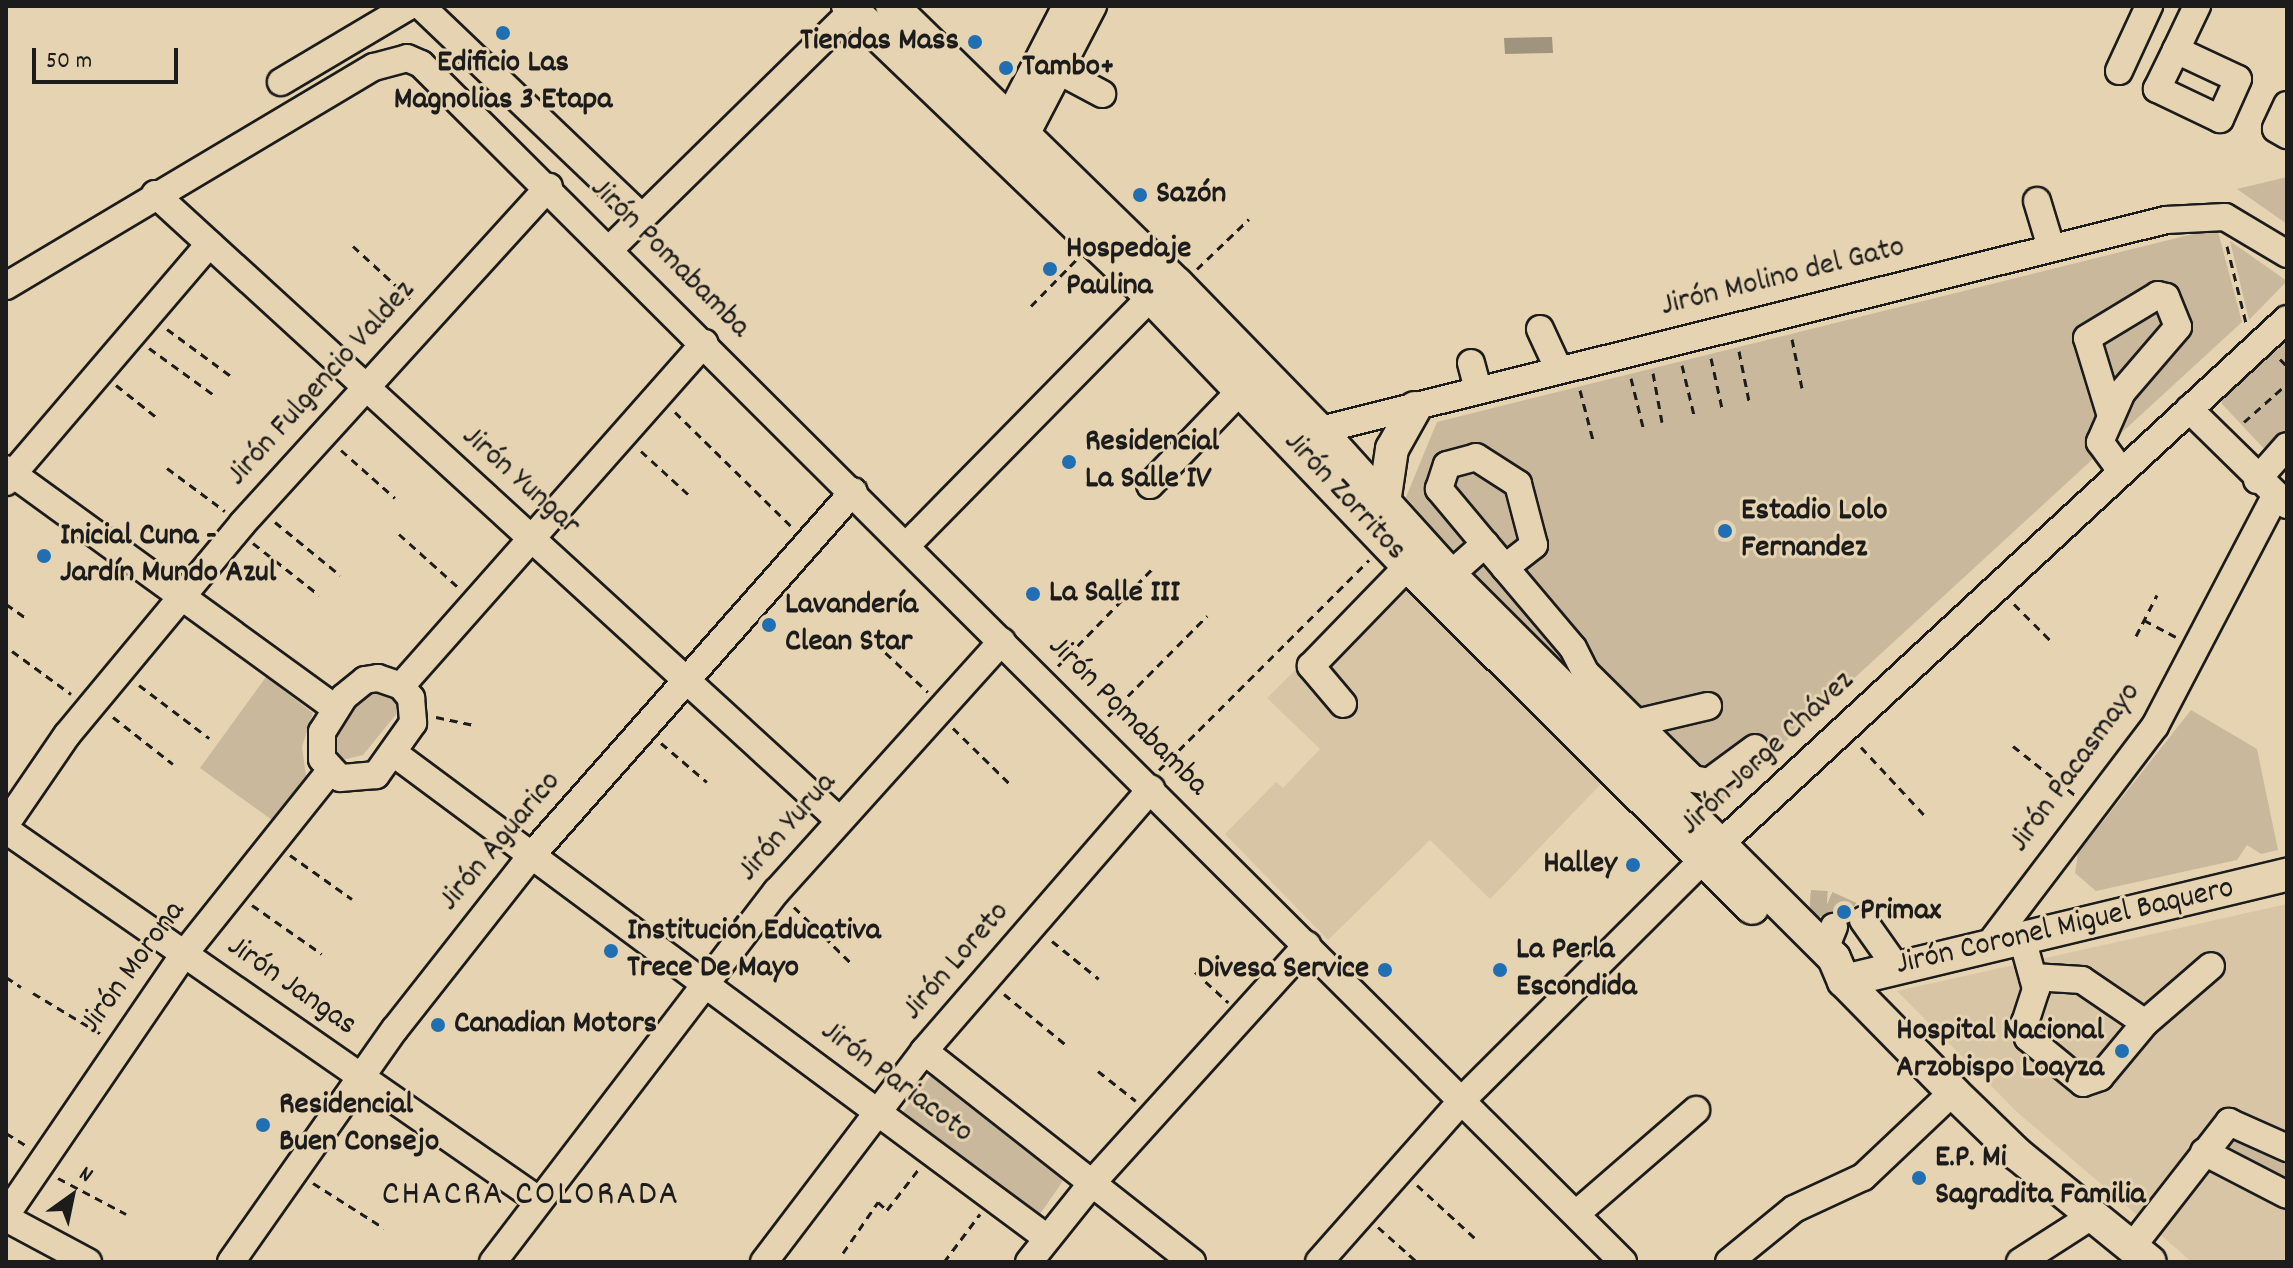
<!DOCTYPE html>
<meta charset="utf-8">
<style>
body{margin:0}
#map{position:relative;width:2293px;height:1268px;overflow:hidden;background:#e6d3b1;font-family:Dekko,sans-serif}
div>[style]{position:absolute}
[style*='--x']{left:calc(var(--x)*1px);top:calc(var(--y)*1px);width:calc(var(--w)*1px);rotate:calc(var(--a)*1deg)}
.built>*{inset:0;background:#d7c5a6}
.green>*{inset:0;background:#c9b89c}
.water>*{inset:0;background:#a0947e}
.minor-tunnel>*{height:26px;margin-top:-13px;transform-origin:0;background:repeating-linear-gradient(90deg,#beae93 0 26px,transparent 0 39px)}
.path>*{height:3px;margin-top:-1.5px;transform-origin:0;background:repeating-linear-gradient(90deg,#1c1c1c 0 8px,transparent 0 14px)}
.roads{filter:drop-shadow(2px 0 #1c1c1c) drop-shadow(-2px 0 #1c1c1c) drop-shadow(0 2px #1c1c1c) drop-shadow(0 -2px #1c1c1c)}
.minor>*{height:26px;margin:-13px;padding:0 13px;transform-origin:13px;border-radius:13px;background:#e6d3b1}
.major>*{height:32px;margin:-16px;padding:0 16px;transform-origin:16px;border-radius:16px;background:#e6d3b1}
.dots>*{width:22px;height:22px;translate:-50% -50%;box-sizing:border-box;border:4px solid #e6d3b1;border-radius:50%}
span{translate:-50% -50%;white-space:nowrap;text-align:center;line-height:1.15;-webkit-text-stroke:6px #e6d3b1;paint-order:stroke}
.poi-label{font-size:32px;color:#1c1c1c;font-weight:700}
.right{translate:-100% -50%;text-align:right}
.left{translate:0 -50%;text-align:left}
.street-label{font-size:32px;color:#1c1c1c}
.quarter-label{font-size:36px;color:#1c1c1c;letter-spacing:2px}
.frame{position:absolute;inset:0;border:8px solid #1c1c1c;pointer-events:none}
.north{position:absolute;left:32px;top:1156px;width:80px;height:80px;-webkit-text-stroke:6px #e6d3b1;paint-order:stroke;rotate:33deg;font-size:22px;font-weight:700;line-height:32px;text-align:center;color:#1c1c1c}
.north::after{content:'';display:block;margin:auto;width:28px;height:36px;background:#1c1c1c;clip-path:polygon(50% 0,100% 100%,50% 72%,0 100%)}
.scale{position:absolute;left:32px;top:48px;width:146px;height:36px;box-sizing:border-box;border:4px solid #1c1c1c;border-top:0;padding-left:10px;font-size:24px;line-height:28px;white-space:nowrap;color:#1c1c1c;-webkit-text-stroke:6px #e6d3b1;paint-order:stroke}
</style>
<div id="map">
<div class="built">
<i style="clip-path:polygon(1395px 570px,1602px 783px,1490px 899px,1430px 840px,1328px 940px,1225px 834px,1276px 782px,1283px 788px,1320px 749px,1267px 698px)"></i>
<i style="clip-path:polygon(2287px 904px,2287px 1262px,2192px 1262px,2016px 1111px,1897px 991px)"></i>
</div>
<div class="green">
<i style="clip-path:polygon(2287px 177px,2287px 224px,2237px 189px)"></i>
<i style="clip-path:polygon(2217px 228px,2242px 322px,1713px 808px,1463px 564px,1406px 497px,1437px 422px)"></i>
<i style="clip-path:polygon(2230px 241px,2287px 281px,2249px 320px)"></i>
<i style="clip-path:polygon(2287px 330px,2287px 436px,2269px 454px,2222px 404px,2222px 397px,2227px 385px)"></i>
<i style="clip-path:polygon(266px 677px,313px 713px,302px 747px,306px 776px,272px 820px,200px 768px)"></i>
<i style="clip-path:polygon(369px 690px,393px 693px,398px 712px,363px 755px,342px 760px,334px 754px,332px 729px)"></i>
<i style="clip-path:polygon(2191px 710px,2257px 749px,2278px 850px,2261px 854px,2247px 845px,2237px 860px,2096px 891px,2075px 873px,2078px 853px)"></i>
<i style="clip-path:polygon(935px 1070px,1067px 1175px,1038px 1217px,903px 1112px)"></i>
<i style="clip-path:polygon(2235px 1130px,2287px 1158px,2287px 1188px,2212px 1151px)"></i>
</div>
<div class="water">
<i style="clip-path:polygon(1552px 37px,1553px 53px,1505px 54px,1504px 38px)"></i>
</div>
<div class="minor-tunnel">
<i style="--x:1810;--y:903;--w:17;--a:3"></i>
<i style="--x:1827;--y:904;--w:39;--a:24"></i>
</div>
<div class="path">
<i style="--x:353;--y:246;--w:84;--a:42.6"></i>
<i style="--x:2227;--y:246;--w:83;--a:76.1"></i>
<i style="--x:1197;--y:269;--w:72;--a:-43.9"></i>
<i style="--x:1031;--y:306;--w:64;--a:-45.6"></i>
<i style="--x:167;--y:329;--w:81;--a:36.4"></i>
<i style="--x:1792;--y:339;--w:50;--a:78.5"></i>
<i style="--x:149;--y:348;--w:80;--a:35.9"></i>
<i style="--x:1739;--y:351;--w:51;--a:78.7"></i>
<i style="--x:1711;--y:358;--w:51;--a:77.6"></i>
<i style="--x:2280;--y:359;--w:10;--a:45"></i>
<i style="--x:1682;--y:365;--w:51;--a:76.5"></i>
<i style="--x:2287;--y:372;--w:6;--a:90"></i>
<i style="--x:1653;--y:373;--w:50;--a:79.6"></i>
<i style="--x:1631;--y:378;--w:50;--a:76.2"></i>
<i style="--x:116;--y:385;--w:56;--a:38.5"></i>
<i style="--x:1580;--y:390;--w:52;--a:75.4"></i>
<i style="--x:675;--y:412;--w:164;--a:44.5"></i>
<i style="--x:2244;--y:422;--w:57;--a:-41.5"></i>
<i style="--x:341;--y:450;--w:72;--a:41.6"></i>
<i style="--x:641;--y:451;--w:64;--a:42.5"></i>
<i style="--x:167;--y:468;--w:72;--a:36.6"></i>
<i style="--x:275;--y:522;--w:84;--a:39.2"></i>
<i style="--x:399;--y:534;--w:81;--a:42"></i>
<i style="--x:253;--y:543;--w:84;--a:38.2"></i>
<i style="--x:6;--y:604;--w:24;--a:35"></i>
<i style="--x:2014;--y:604;--w:52;--a:45"></i>
<i style="--x:2144;--y:620;--w:36;--a:28"></i>
<i style="--x:2136;--y:636;--w:46;--a:-62.9"></i>
<i style="--x:875;--y:643;--w:72;--a:42.8"></i>
<i style="--x:12;--y:651;--w:73;--a:36.1"></i>
<i style="--x:1058;--y:666;--w:136;--a:-45.9"></i>
<i style="--x:139;--y:685;--w:88;--a:37.1"></i>
<i style="--x:1108;--y:716;--w:141;--a:-45.3"></i>
<i style="--x:113;--y:717;--w:76;--a:38.1"></i>
<i style="--x:436;--y:717;--w:40;--a:12"></i>
<i style="--x:953;--y:728;--w:80;--a:44.5"></i>
<i style="--x:661;--y:743;--w:60;--a:40.3"></i>
<i style="--x:2013;--y:746;--w:80;--a:38.4"></i>
<i style="--x:1861;--y:747;--w:96;--a:47.1"></i>
<i style="--x:1159;--y:770;--w:297;--a:-45"></i>
<i style="--x:290;--y:855;--w:76;--a:35.4"></i>
<i style="--x:252;--y:905;--w:85;--a:35"></i>
<i style="--x:794;--y:907;--w:80;--a:44.5"></i>
<i style="--x:1052;--y:941;--w:60;--a:39"></i>
<i style="--x:1195;--y:972;--w:45;--a:42.3"></i>
<i style="--x:6;--y:977;--w:18;--a:34"></i>
<i style="--x:33;--y:993;--w:79;--a:31.1"></i>
<i style="--x:1004;--y:994;--w:80;--a:39.4"></i>
<i style="--x:1098;--y:1071;--w:48;--a:38.3"></i>
<i style="--x:6;--y:1133;--w:25;--a:32"></i>
<i style="--x:58;--y:1178;--w:77;--a:27.9"></i>
<i style="--x:313;--y:1183;--w:84;--a:32.4"></i>
<i style="--x:1417;--y:1185;--w:80;--a:42.5"></i>
<i style="--x:1378;--y:1227;--w:52;--a:41.9"></i>
<i style="--x:843;--y:1253;--w:62;--a:-55.5"></i>
<i style="--x:878;--y:1202;--w:12;--a:42"></i>
<i style="--x:887;--y:1210;--w:51;--a:-52.2"></i>
<i style="--x:944;--y:1262;--w:60;--a:-53.1"></i>
</div>
<div class="roads">
<div class="minor">
<i style="--x:421;--y:6;--w:306;--a:43.7"></i>
<i style="--x:2176;--y:50;--w:68;--a:25.1"></i>
<i style="--x:2238;--y:79;--w:44;--a:114.2"></i>
<i style="--x:2220;--y:119;--w:70;--a:-154.5"></i>
<i style="--x:2157;--y:89;--w:43;--a:-64"></i>
<i style="--x:2176;--y:50;--w:49;--a:-64.5"></i>
<i style="--x:1059;--y:71;--w:49;--a:28.1"></i>
<i style="--x:2119;--y:71;--w:72;--a:-65.2"></i>
<i style="--x:281;--y:82;--w:149;--a:-30.7"></i>
<i style="--x:2287;--y:105;--w:26;--a:115"></i>
<i style="--x:2276;--y:129;--w:13;--a:29"></i>
<i style="--x:1000;--y:134;--w:144;--a:-62.7"></i>
<i style="--x:1017;--y:152;--w:165;--a:-62.5"></i>
<i style="--x:155;--y:194;--w:927;--a:42.46"></i>
<i style="--x:2037;--y:201;--w:48;--a:73.1"></i>
<i style="--x:611;--y:248;--w:339;--a:-44.5"></i>
<i style="--x:6;--y:286;--w:428;--a:-30.8"></i>
<i style="--x:374;--y:67;--w:34;--a:-15"></i>
<i style="--x:407;--y:58;--w:15;--a:23"></i>
<i style="--x:421;--y:64;--w:1697;--a:44.9"></i>
<i style="--x:1540;--y:329;--w:43;--a:65.2"></i>
<i style="--x:1471;--y:363;--w:28;--a:75"></i>
<i style="--x:2189;--y:409;--w:137;--a:44.4"></i>
<i style="--x:2110;--y:413;--w:78;--a:-107"></i>
<i style="--x:2087;--y:338;--w:83;--a:-31.2"></i>
<i style="--x:2158;--y:295;--w:8;--a:14"></i>
<i style="--x:2166;--y:297;--w:32;--a:68"></i>
<i style="--x:2178;--y:327;--w:86;--a:130.7"></i>
<i style="--x:2122;--y:392;--w:55;--a:113.7"></i>
<i style="--x:2100;--y:442;--w:37;--a:54"></i>
<i style="--x:1304;--y:434;--w:888;--a:-13.94"></i>
<i style="--x:2166;--y:220;--w:59;--a:-2.9"></i>
<i style="--x:2225;--y:217;--w:72;--a:30.8"></i>
<i style="--x:6;--y:469;--w:407;--a:36"></i>
<i style="--x:2257;--y:480;--w:45;--a:-48.6"></i>
<i style="--x:6;--y:482;--w:313;--a:-49.5"></i>
<i style="--x:1150;--y:485;--w:133;--a:-46.2"></i>
<i style="--x:1485;--y:544;--w:72;--a:-129.9"></i>
<i style="--x:1439;--y:489;--w:25;--a:-72"></i>
<i style="--x:1447;--y:465;--w:30;--a:-15"></i>
<i style="--x:1476;--y:457;--w:50;--a:32.7"></i>
<i style="--x:1518;--y:484;--w:63;--a:75.3"></i>
<i style="--x:1534;--y:545;--w:37;--a:142"></i>
<i style="--x:907;--y:545;--w:348;--a:-45.5"></i>
<i style="--x:1450;--y:575;--w:47;--a:-41.5"></i>
<i style="--x:1485;--y:544;--w:136;--a:49.8"></i>
<i style="--x:1573;--y:648;--w:27;--a:63"></i>
<i style="--x:1585;--y:672;--w:152;--a:44.7"></i>
<i style="--x:1693;--y:779;--w:16;--a:11"></i>
<i style="--x:1709;--y:782;--w:57;--a:-36.5"></i>
<i style="--x:378;--y:678;--w:24;--a:19"></i>
<i style="--x:401;--y:686;--w:16;--a:50"></i>
<i style="--x:411;--y:698;--w:25;--a:85"></i>
<i style="--x:413;--y:723;--w:64;--a:125.4"></i>
<i style="--x:376;--y:775;--w:36;--a:175"></i>
<i style="--x:340;--y:778;--w:26;--a:-133"></i>
<i style="--x:322;--y:759;--w:27;--a:-90"></i>
<i style="--x:322;--y:732;--w:41;--a:-57.8"></i>
<i style="--x:344;--y:697;--w:27;--a:-39"></i>
<i style="--x:365;--y:680;--w:13;--a:-9"></i>
<i style="--x:401;--y:686;--w:458;--a:-48.5"></i>
<i style="--x:1343;--y:704;--w:50;--a:-130.1"></i>
<i style="--x:1311;--y:666;--w:139;--a:-45.9"></i>
<i style="--x:1636;--y:723;--w:74;--a:-13.3"></i>
<i style="--x:395;--y:754;--w:812;--a:36.59"></i>
<i style="--x:6;--y:824;--w:108;--a:-55.6"></i>
<i style="--x:67;--y:735;--w:274;--a:-50.3"></i>
<i style="--x:242;--y:524;--w:456;--a:-47.7"></i>
<i style="--x:6;--y:830;--w:647;--a:34.8"></i>
<i style="--x:1863;--y:920;--w:59;--a:54.7"></i>
<i style="--x:2022;--y:938;--w:53;--a:74.6"></i>
<i style="--x:2036;--y:989;--w:35;--a:108"></i>
<i style="--x:2025;--y:1022;--w:16;--a:79"></i>
<i style="--x:2028;--y:1038;--w:71;--a:39.3"></i>
<i style="--x:2083;--y:1083;--w:18;--a:-19"></i>
<i style="--x:2100;--y:1077;--w:70;--a:-50.2"></i>
<i style="--x:2145;--y:1023;--w:87;--a:-40.8"></i>
<i style="--x:1988;--y:946;--w:276;--a:-52.8"></i>
<i style="--x:2155;--y:726;--w:259;--a:-62.4"></i>
<i style="--x:1825;--y:949;--w:24;--a:-68"></i>
<i style="--x:2033;--y:977;--w:49;--a:3.5"></i>
<i style="--x:2082;--y:980;--w:76;--a:34.3"></i>
<i style="--x:924;--y:1051;--w:341;--a:38.2"></i>
<i style="--x:2204;--y:1152;--w:93;--a:27.4"></i>
<i style="--x:1576;--y:1214;--w:159;--a:-40.9"></i>
<i style="--x:6;--y:1215;--w:316;--a:-55.7"></i>
<i style="--x:184;--y:954;--w:234;--a:-51.4"></i>
<i style="--x:6;--y:1218;--w:93;--a:28.2"></i>
<i style="--x:2131;--y:1248;--w:160;--a:-52.1"></i>
<i style="--x:2229;--y:1122;--w:64;--a:24.1"></i>
<i style="--x:231;--y:1262;--w:285;--a:-54.9"></i>
<i style="--x:395;--y:1029;--w:220;--a:-51.8"></i>
<i style="--x:531;--y:856;--w:487;--a:-48.5"></i>
<i style="--x:493;--y:1262;--w:467;--a:-52.6"></i>
<i style="--x:777;--y:891;--w:336;--a:-48"></i>
<i style="--x:764;--y:1262;--w:265;--a:-52.8"></i>
<i style="--x:924;--y:1051;--w:347;--a:-49.1"></i>
<i style="--x:1029;--y:1262;--w:101;--a:-51.4"></i>
<i style="--x:1092;--y:1183;--w:321;--a:-47.9"></i>
<i style="--x:1319;--y:1262;--w:217;--a:-48.5"></i>
<i style="--x:1463;--y:1099;--w:339;--a:-44.9"></i>
<i style="--x:1703;--y:860;--w:796;--a:-42.81"></i>
<i style="--x:1729;--y:1262;--w:84;--a:-39.2"></i>
<i style="--x:1794;--y:1209;--w:76;--a:-24.9"></i>
<i style="--x:1863;--y:1177;--w:124;--a:-43.4"></i>
<i style="--x:2020;--y:1262;--w:83;--a:-32.7"></i>
</div>
<div class="major">
<i style="--x:848;--y:6;--w:420;--a:43.8"></i>
<i style="--x:1151;--y:297;--w:372;--a:46.3"></i>
<i style="--x:1408;--y:566;--w:485;--a:44.8"></i>
<i style="--x:892;--y:6;--w:398;--a:44.3"></i>
<i style="--x:1177;--y:284;--w:205;--a:45.8"></i>
<i style="--x:1320;--y:431;--w:194;--a:47.9"></i>
<i style="--x:1450;--y:575;--w:542;--a:44.93"></i>
<i style="--x:1834;--y:958;--w:25;--a:67"></i>
<i style="--x:1844;--y:981;--w:156;--a:45.5"></i>
<i style="--x:1953;--y:1092;--w:89;--a:44.1"></i>
<i style="--x:2017;--y:1154;--w:171;--a:39.1"></i>
<i style="--x:1384;--y:503;--w:55;--a:-81.6"></i>
<i style="--x:1392;--y:449;--w:47;--a:-60.7"></i>
<i style="--x:1844;--y:981;--w:456;--a:-13.5"></i>
</div>
</div>
<div class="dots">
<i style="left:503px;top:33px;background:#1f6fb2"></i>
<i style="left:975px;top:42px;background:#1f6fb2"></i>
<i style="left:1006px;top:68px;background:#1f6fb2"></i>
<i style="left:1140px;top:195px;background:#1f6fb2"></i>
<i style="left:1050px;top:269px;background:#1f6fb2"></i>
<i style="left:1069px;top:462px;background:#1f6fb2"></i>
<i style="left:1725px;top:531px;background:#1f6fb2"></i>
<i style="left:44px;top:556px;background:#1f6fb2"></i>
<i style="left:1033px;top:594px;background:#1f6fb2"></i>
<i style="left:769px;top:625px;background:#1f6fb2"></i>
<i style="left:1633px;top:865px;background:#1f6fb2"></i>
<i style="left:1844px;top:912px;background:#1f6fb2"></i>
<i style="left:611px;top:951px;background:#1f6fb2"></i>
<i style="left:1385px;top:970px;background:#1f6fb2"></i>
<i style="left:1500px;top:970px;background:#1f6fb2"></i>
<i style="left:438px;top:1025px;background:#1f6fb2"></i>
<i style="left:2122px;top:1051px;background:#1f6fb2"></i>
<i style="left:263px;top:1125px;background:#1f6fb2"></i>
<i style="left:1919px;top:1178px;background:#1f6fb2"></i>
</div>
<div class="poi-label">
<span class="right" style="left:959px;top:42px">Tiendas Mass</span>
<span style="left:503px;top:83px">Edificio Las<br>Magnolias 3 Etapa</span>
<span class="left" style="left:1022px;top:68px">Tambo+</span>
<span class="left" style="left:1156px;top:195px">Sazón</span>
<span class="left" style="left:1066px;top:269px">Hospedaje<br>Paulina</span>
<span class="left" style="left:1085px;top:462px">Residencial<br>La Salle IV</span>
<span class="left" style="left:1741px;top:531px">Estadio Lolo<br>Fernandez</span>
<span class="left" style="left:60px;top:556px">Inicial Cuna -<br>Jardín Mundo Azul</span>
<span class="left" style="left:1049px;top:594px">La Salle III</span>
<span class="left" style="left:785px;top:625px">Lavandería<br>Clean Star</span>
<span class="right" style="left:1617px;top:865px">Halley</span>
<span class="left" style="left:1860px;top:912px">Primax</span>
<span class="left" style="left:627px;top:951px">Institución Educativa<br>Trece De Mayo</span>
<span class="left" style="left:1516px;top:970px">La Perla<br>Escondida</span>
<span class="right" style="left:1369px;top:970px">Divesa Service</span>
<span class="left" style="left:454px;top:1025px">Canadian Motors</span>
<span class="right" style="left:2104px;top:1051px">Hospital Nacional<br>Arzobispo Loayza</span>
<span class="left" style="left:279px;top:1125px">Residencial<br>Buen Consejo</span>
<span class="left" style="left:1935px;top:1178px">E.P. Mi<br>Sagradita Familia</span>
</div>
<div class="street-label">
<span style="left:669px;top:259px;rotate:45deg">Jirón Pomabamba</span>
<span style="left:1783px;top:278px;rotate:-14deg">Jirón Molino del Gato</span>
<span style="left:322px;top:384px;rotate:-48deg">Jirón Fulgencio Valdez</span>
<span style="left:520px;top:482px;rotate:42deg">Jirón Yungar</span>
<span style="left:1344px;top:497px;rotate:47deg">Jirón Zorritos</span>
<span style="left:1127px;top:717px;rotate:45deg">Jirón Pomabamba</span>
<span style="left:1768px;top:754px;rotate:-43deg">Jirón Jorge Chávez</span>
<span style="left:2076px;top:768px;rotate:-54deg">Jirón Pacasmayo</span>
<span style="left:788px;top:828px;rotate:-49deg">Jirón Yurua</span>
<span style="left:501px;top:842px;rotate:-50deg">Jirón Aguarico</span>
<span style="left:2065px;top:928px;rotate:-13deg">Jirón Coronel Miguel Baquero</span>
<span style="left:957px;top:962px;rotate:-49deg">Jirón Loreto</span>
<span style="left:134px;top:968px;rotate:-54deg">Jirón Morona</span>
<span style="left:291px;top:987px;rotate:35deg">Jirón Jangas</span>
<span style="left:896px;top:1083px;rotate:37deg">Jirón Pariacoto</span>
</div>
<div class="quarter-label">
<span style="left:531px;top:1197px">CHACRA COLORADA</span>
</div>
<div class="frame"></div>
<div class="north">N</div>
<div class="scale">50 m</div>
</div>
